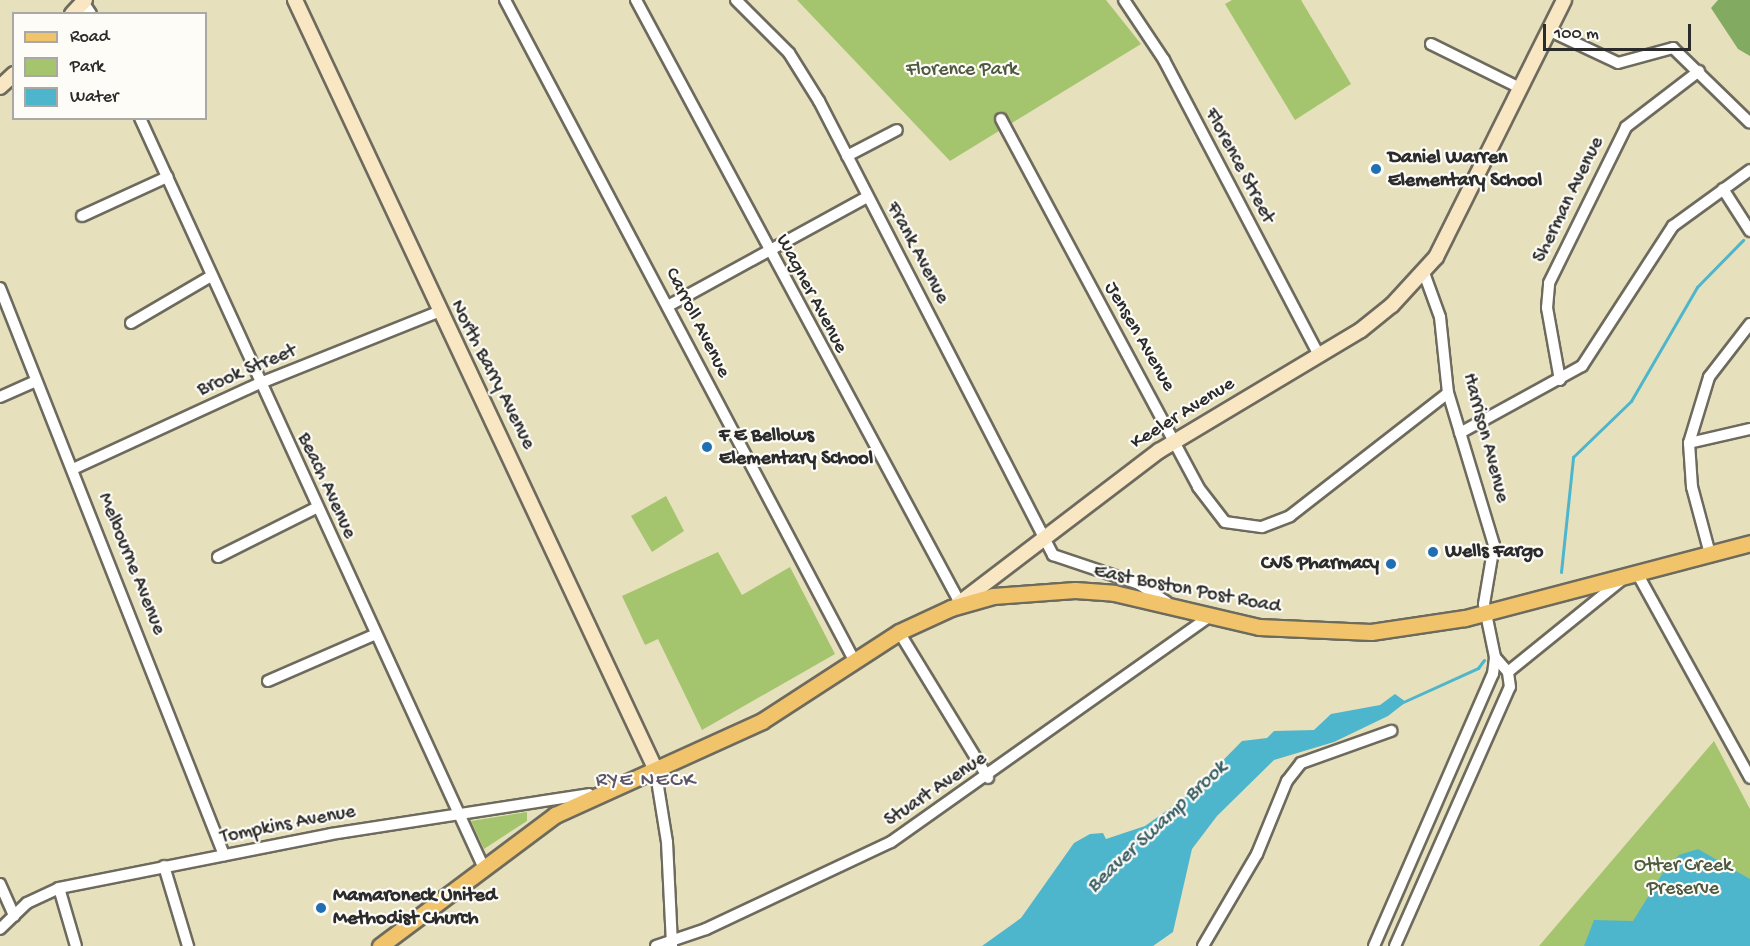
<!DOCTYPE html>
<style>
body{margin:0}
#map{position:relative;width:1750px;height:946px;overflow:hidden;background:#e7e0bd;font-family:"Gochi Hand",sans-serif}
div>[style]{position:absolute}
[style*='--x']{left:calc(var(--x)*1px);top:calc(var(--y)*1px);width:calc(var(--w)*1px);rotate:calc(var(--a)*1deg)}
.green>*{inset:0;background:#a4c56e}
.forest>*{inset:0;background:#83aa61}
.water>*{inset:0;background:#4eb6cc}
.stream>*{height:3px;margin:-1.5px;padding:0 1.5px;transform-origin:1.5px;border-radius:1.5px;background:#4eb6cc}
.roads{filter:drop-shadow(2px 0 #6d6a5e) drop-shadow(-2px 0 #6d6a5e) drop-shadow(0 2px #6d6a5e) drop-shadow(0 -2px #6d6a5e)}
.street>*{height:10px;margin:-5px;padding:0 5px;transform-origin:5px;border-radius:5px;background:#fff}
.secondary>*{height:14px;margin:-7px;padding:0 7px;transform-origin:7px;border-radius:7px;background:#f9e7c3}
.primary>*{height:15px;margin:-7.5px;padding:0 7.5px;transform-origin:7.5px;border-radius:7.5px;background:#f1c36a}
.dots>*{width:16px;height:16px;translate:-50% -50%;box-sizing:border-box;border:3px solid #fdfcf7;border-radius:50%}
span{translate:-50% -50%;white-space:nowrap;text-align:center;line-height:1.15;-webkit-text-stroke:4.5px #fdfcf7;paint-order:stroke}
.park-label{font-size:20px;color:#4f593f}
.poi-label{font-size:20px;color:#2b2b2b;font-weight:700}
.left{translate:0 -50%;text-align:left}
.right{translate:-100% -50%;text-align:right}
.street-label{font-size:20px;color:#2b2b2b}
.neighbourhood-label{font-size:21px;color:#5c5669;letter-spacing:1.5px}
.water-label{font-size:21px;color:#375c63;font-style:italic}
.legend{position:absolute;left:12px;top:12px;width:195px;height:108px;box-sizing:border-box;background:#fdfcf7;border:2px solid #a9a8a5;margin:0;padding:8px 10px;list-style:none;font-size:18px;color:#2b2b2b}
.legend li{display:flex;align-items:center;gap:12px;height:30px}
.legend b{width:30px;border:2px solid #a9a8a5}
.scale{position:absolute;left:1543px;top:24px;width:148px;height:27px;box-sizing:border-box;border:3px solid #2b2b2b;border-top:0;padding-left:8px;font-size:18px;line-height:21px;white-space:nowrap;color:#2b2b2b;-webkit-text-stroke:4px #fdfcf7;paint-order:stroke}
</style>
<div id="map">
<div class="green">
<i style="clip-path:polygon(797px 0,1106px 0,1141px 44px,950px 161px)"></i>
<i style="clip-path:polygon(1232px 0,1301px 0,1351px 84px,1295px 120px,1225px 4px)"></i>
<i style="clip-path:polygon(666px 496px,684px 531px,652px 552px,631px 516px)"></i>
<i style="clip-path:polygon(718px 552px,742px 595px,790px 567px,835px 654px,702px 730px,658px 639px,645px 645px,622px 596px)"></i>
<i style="clip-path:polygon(1714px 741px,1750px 809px,1750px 946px,1539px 946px)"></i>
<i style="clip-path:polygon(527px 812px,527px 821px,484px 849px,471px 821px)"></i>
</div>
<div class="forest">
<i style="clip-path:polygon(1718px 0,1750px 0,1750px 56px,1738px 49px,1711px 8px)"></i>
</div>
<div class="water">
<i style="clip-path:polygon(1395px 694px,1406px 702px,1388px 716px,1334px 742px,1274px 760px,1217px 816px,1192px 849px,1173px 932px,1153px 946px,982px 946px,1021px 918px,1074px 843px,1090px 834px,1103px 833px,1106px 839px,1145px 826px,1190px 794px,1242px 741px,1267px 738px,1274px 731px,1314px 730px,1331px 714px,1380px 705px)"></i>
<i style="clip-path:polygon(1698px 849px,1750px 879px,1750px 946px,1584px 946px,1594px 920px,1633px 921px,1664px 871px,1679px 855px)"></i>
</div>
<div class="stream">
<i style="--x:1561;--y:572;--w:116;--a:-84"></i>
<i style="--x:1573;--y:457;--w:81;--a:-44"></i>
<i style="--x:1631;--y:401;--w:132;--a:-59.9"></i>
<i style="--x:1697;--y:287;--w:66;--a:-45.6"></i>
<i style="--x:1401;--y:703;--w:85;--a:-24.4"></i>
<i style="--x:1478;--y:668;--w:10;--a:-53"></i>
</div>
<div class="roads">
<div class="street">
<i style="--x:505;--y:0;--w:749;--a:62.13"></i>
<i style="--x:636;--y:0;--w:685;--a:61.75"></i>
<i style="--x:736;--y:0;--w:75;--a:45"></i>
<i style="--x:789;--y:53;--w:57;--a:58"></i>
<i style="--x:819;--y:101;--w:511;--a:62.73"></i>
<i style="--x:1053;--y:555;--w:91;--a:18.6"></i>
<i style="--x:1139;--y:584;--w:33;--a:33"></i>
<i style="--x:1124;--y:0;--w:72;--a:56.3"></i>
<i style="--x:1164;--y:60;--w:331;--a:62.3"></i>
<i style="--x:83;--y:2;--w:14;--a:56"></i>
<i style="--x:1548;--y:30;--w:77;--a:25.2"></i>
<i style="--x:1618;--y:63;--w:57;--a:-15.3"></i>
<i style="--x:1673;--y:48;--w:107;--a:44.2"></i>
<i style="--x:1431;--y:44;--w:99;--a:26.3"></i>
<i style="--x:140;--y:118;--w:823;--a:65.37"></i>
<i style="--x:1001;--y:119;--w:417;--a:61.8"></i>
<i style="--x:1198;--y:487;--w:44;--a:52.4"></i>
<i style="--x:1225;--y:522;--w:37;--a:8"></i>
<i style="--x:1262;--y:527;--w:30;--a:-21"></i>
<i style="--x:1290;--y:516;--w:200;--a:-37.9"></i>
<i style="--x:847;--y:156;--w:56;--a:-27.5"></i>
<i style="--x:1723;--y:189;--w:50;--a:57.3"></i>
<i style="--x:82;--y:216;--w:94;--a:-24.6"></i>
<i style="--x:0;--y:288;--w:610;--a:68.44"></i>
<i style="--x:668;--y:306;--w:227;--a:-28.7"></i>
<i style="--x:131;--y:323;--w:93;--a:-30.4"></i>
<i style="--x:1560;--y:380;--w:73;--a:-100.2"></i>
<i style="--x:1547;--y:308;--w:25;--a:-85"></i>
<i style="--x:1549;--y:283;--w:174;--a:-63.7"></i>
<i style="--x:1626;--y:127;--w:92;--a:-37.5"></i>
<i style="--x:0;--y:397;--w:36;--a:-24"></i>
<i style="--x:1460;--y:433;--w:139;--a:-28.8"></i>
<i style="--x:1582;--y:366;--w:167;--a:-57"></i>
<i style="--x:1673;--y:226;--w:95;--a:-36"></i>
<i style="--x:1689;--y:443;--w:63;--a:-12.9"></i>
<i style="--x:73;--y:469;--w:204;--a:-24.7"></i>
<i style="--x:258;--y:384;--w:194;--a:-21.8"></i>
<i style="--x:1710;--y:554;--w:69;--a:-105"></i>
<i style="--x:1692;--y:487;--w:44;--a:-93.9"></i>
<i style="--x:1689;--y:443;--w:69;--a:-73.1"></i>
<i style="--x:1709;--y:377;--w:67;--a:-52.3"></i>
<i style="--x:218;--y:557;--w:110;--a:-26.6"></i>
<i style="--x:1637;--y:573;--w:234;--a:61.1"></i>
<i style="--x:899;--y:632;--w:171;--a:58.6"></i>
<i style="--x:1508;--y:672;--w:149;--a:-39"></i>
<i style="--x:268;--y:681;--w:116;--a:-23.5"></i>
<i style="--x:655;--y:768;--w:75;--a:80.8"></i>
<i style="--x:667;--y:842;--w:104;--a:87.2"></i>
<i style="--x:164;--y:866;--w:84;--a:73.3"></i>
<i style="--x:0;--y:884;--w:35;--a:66"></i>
<i style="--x:59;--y:888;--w:60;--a:73.7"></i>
<i style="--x:0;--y:929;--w:37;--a:-44"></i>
<i style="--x:27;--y:903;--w:35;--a:-25"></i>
<i style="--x:59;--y:888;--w:277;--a:-11.2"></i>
<i style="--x:331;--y:834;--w:261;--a:-8.8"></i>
<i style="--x:656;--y:946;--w:53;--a:-18.8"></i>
<i style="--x:706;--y:929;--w:204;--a:-25.2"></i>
<i style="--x:891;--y:842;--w:390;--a:-35.3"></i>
<i style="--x:1203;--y:946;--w:107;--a:-59.6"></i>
<i style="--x:1257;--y:854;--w:79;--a:-67.7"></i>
<i style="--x:1287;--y:781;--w:23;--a:-52"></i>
<i style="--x:1301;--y:763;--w:96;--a:-19.6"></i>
<i style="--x:1374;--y:946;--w:297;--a:-66.4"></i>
<i style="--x:1493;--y:674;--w:17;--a:-83"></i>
<i style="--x:1495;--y:657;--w:54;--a:-101.7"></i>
<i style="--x:1484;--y:604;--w:60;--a:-80.4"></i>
<i style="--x:1494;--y:545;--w:159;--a:-106.8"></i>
<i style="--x:1448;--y:393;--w:76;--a:-96"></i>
<i style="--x:1440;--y:317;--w:47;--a:-110"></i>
<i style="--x:1395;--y:946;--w:283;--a:-66.1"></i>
<i style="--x:1510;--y:687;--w:15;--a:-98"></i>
<i style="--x:1508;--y:672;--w:20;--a:-131"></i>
</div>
<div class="secondary">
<i style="--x:295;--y:0;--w:848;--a:64.89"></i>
<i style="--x:72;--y:14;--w:19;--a:-47"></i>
<i style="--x:0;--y:87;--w:19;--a:-43"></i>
<i style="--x:958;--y:604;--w:253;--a:-37.3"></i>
<i style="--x:1159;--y:451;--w:235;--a:-30.9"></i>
<i style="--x:1361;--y:330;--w:40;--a:-39"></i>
<i style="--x:1392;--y:305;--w:65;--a:-47.5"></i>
<i style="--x:1436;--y:257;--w:287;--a:-63.5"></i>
</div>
<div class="primary">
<i style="--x:380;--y:946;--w:219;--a:-36.8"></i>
<i style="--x:555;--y:815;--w:227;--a:-24.4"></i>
<i style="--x:762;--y:721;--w:163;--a:-33"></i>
<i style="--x:899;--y:632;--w:57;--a:-24.8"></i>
<i style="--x:951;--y:608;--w:44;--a:-15.9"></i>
<i style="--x:993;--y:596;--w:82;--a:-4.2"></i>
<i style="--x:1075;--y:590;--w:39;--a:4"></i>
<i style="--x:1114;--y:593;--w:149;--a:13.2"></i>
<i style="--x:1259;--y:627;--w:112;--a:2.6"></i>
<i style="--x:1371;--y:632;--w:95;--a:-8.5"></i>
<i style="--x:1465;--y:618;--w:295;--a:-14.7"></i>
</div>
</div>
<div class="dots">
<i style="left:1376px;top:169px;background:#1f6fb2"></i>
<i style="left:707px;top:447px;background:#1f6fb2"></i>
<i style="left:1433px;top:552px;background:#1f6fb2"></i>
<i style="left:1391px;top:564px;background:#1f6fb2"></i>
<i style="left:321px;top:908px;background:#1f6fb2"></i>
</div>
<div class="park-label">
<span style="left:962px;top:70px">Florence Park</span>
<span style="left:1683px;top:878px">Otter Creek<br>Preserve</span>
</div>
<div class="poi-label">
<span class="left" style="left:1388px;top:170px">Daniel Warren<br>Elementary School</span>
<span class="left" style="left:719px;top:448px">F E Bellows<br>Elementary School</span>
<span class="left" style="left:1445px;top:552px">Wells Fargo</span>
<span class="right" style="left:1379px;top:564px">CVS Pharmacy</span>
<span class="left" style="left:333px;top:908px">Mamaroneck United<br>Methodist Church</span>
</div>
<div class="street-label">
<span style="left:1239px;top:166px;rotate:62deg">Florence Street</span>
<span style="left:1569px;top:200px;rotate:-64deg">Sherman Avenue</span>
<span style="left:917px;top:253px;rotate:62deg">Frank Avenue</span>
<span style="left:811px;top:294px;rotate:62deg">Wagner Avenue</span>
<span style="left:697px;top:323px;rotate:63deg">Carroll Avenue</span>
<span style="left:1139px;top:337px;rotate:60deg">Jensen Avenue</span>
<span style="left:247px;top:371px;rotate:-23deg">Brook Street</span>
<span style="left:492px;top:375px;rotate:63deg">North Barry Avenue</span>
<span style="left:1183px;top:414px;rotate:-32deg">Keeler Avenue</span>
<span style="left:1485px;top:438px;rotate:75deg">Harrison Avenue</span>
<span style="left:326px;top:486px;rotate:65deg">Beach Avenue</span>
<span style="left:131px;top:564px;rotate:68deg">Melbourne Avenue</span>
<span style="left:1187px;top:590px;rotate:11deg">East Boston Post Road</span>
<span style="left:936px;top:790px;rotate:-34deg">Stuart Avenue</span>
<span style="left:288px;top:825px;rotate:-11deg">Tompkins Avenue</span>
</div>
<div class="neighbourhood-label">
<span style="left:646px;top:782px">RYE NECK</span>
</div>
<div class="water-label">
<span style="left:1158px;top:828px;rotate:-43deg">Beaver Swamp Brook</span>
</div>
<ul class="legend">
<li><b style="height:8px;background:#f1c36a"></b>Road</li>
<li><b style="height:16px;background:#a4c56e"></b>Park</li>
<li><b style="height:16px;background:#4eb6cc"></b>Water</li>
</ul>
<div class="scale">100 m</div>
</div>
